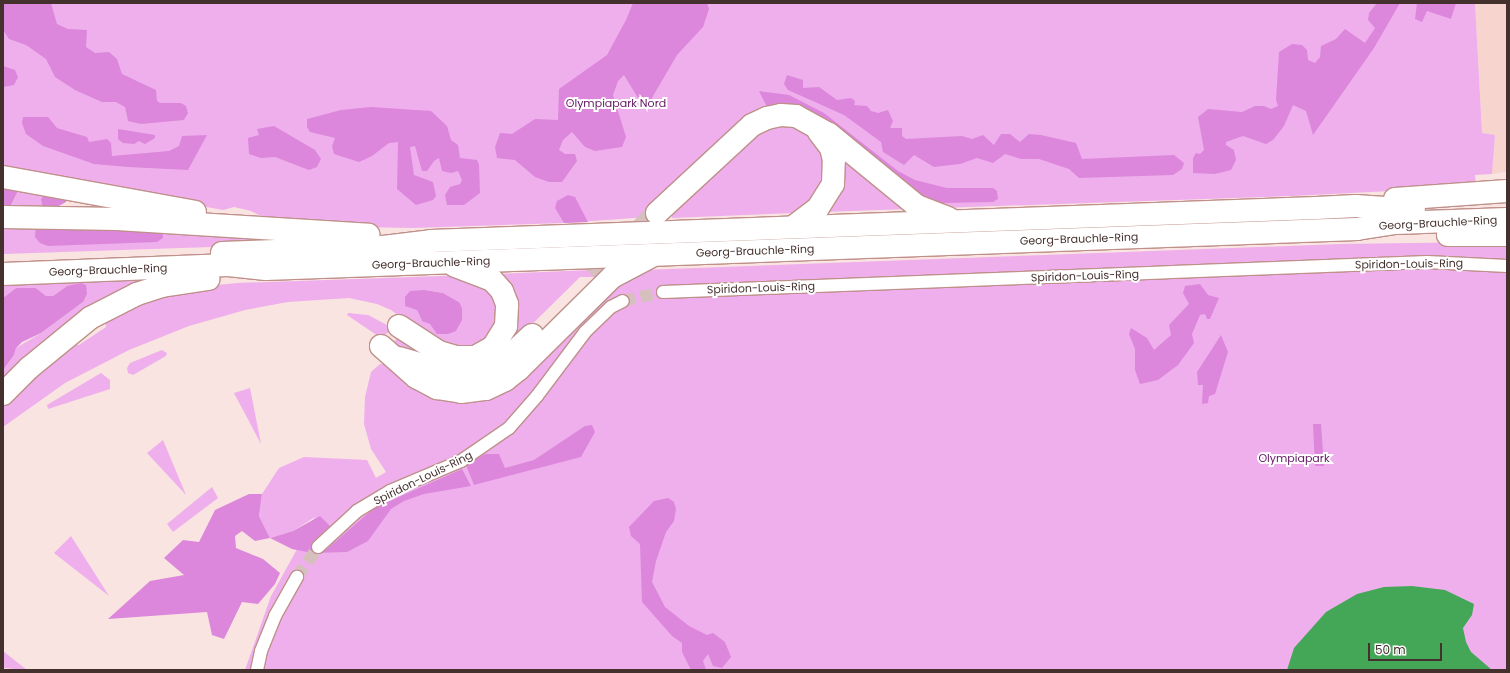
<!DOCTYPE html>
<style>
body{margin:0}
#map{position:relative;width:1510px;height:673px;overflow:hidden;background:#f9e4e1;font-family:Poppins,sans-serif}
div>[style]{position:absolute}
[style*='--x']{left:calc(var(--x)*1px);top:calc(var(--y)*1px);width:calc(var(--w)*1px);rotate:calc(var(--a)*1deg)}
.built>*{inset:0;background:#f8d4cf}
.green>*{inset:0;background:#eeafec}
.forest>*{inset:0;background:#dc87dc}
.water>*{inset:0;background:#44a757}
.street-tunnel>*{height:12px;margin-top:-6px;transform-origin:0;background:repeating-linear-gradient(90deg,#d5c0bd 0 12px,transparent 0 18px)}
.highway-tunnel>*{height:22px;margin-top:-11px;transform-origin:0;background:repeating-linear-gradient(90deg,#d5c0bd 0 22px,transparent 0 33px)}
.roads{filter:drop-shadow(1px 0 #bf908a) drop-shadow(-1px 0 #bf908a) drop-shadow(0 1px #bf908a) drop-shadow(0 -1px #bf908a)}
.street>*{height:12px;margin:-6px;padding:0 6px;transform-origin:6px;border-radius:6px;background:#fff}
.highway>*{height:22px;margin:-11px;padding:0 11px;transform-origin:11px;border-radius:11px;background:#fff}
span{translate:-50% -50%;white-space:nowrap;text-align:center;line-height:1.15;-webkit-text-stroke:4px #fff;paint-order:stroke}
.park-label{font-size:11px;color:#611462}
.street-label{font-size:11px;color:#44312e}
.frame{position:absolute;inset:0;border:4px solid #44312e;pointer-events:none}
.scale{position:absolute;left:1368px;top:643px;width:74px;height:18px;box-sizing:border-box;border:2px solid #44312e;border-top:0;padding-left:5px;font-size:12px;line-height:14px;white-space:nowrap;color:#44312e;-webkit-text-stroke:3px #fff;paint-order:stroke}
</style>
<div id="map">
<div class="built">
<i style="clip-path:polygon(1475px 3px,1507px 3px,1507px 172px,1492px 174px,1495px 135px,1482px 133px)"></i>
</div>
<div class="green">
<i style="clip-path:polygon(3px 3px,1475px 3px,1482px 133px,1495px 135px,1492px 174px,1475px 175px,1476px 183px,1449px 188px,1292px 196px,941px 208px,786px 106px,648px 217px,564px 223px,413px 228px,361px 227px,263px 217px,251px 211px,234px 207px,223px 210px,3px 169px)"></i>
<i style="clip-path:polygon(783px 123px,806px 130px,828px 159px,820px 195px,795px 213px,672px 218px,671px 212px,749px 136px)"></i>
<i style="clip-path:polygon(836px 150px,907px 209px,825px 212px)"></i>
<i style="clip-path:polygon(18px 191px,56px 191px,41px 200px,42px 206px,11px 205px)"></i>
<i style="clip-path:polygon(3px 223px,158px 231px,359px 242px,3px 254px)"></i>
<i style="clip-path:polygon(1484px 242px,1507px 246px,1507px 670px,245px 670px,271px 596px,315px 517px,293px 531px,270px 538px,259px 516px,262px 494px,279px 468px,304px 457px,367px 460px,376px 478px,386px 472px,371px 449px,364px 424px,365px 397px,371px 372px,380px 364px,391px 364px,446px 396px,642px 270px,1341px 244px)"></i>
<i style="clip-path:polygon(614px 269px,607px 277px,580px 277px,506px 350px,499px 348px,498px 274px)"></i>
<i style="clip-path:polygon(evenodd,470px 275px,495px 291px,502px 321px,474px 353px,433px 341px,391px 310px,377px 304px,349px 298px,288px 302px,245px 310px,189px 326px,129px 350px,65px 383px,3px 427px,3px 405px,67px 343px,79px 345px,106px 327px,105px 317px,179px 289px,237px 283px,470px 275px,425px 290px,443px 293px,459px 302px,422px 321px,417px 310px,425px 290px)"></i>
<i style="clip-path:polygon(155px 276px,166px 280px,3px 383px,3px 370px,14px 355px,16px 348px,41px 333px,83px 302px,67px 286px,53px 296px,46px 296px,36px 288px,16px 288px,3px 298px,3px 281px)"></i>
<i style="clip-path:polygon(348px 313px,368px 315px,387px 325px,389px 332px,383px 336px,378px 336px,347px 315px)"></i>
<i style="clip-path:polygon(397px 338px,403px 338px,418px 354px,396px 348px,393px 343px)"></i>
<i style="clip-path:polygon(162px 350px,167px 353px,166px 356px,133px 375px,128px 373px,127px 368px,130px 363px)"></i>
<i style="clip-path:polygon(101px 373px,110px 380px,110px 389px,48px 409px,47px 405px)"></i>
<i style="clip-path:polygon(250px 388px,261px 444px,234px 393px)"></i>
<i style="clip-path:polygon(163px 440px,186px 495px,147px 453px)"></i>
<i style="clip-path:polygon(212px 487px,218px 498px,173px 532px,167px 524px)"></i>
<i style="clip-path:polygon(71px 536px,109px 596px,54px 553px)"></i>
<i style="clip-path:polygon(3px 651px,27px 670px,3px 668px)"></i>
</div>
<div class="forest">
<i style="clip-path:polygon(3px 3px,51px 3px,57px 24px,68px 29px,87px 30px,86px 47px,95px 53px,109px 52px,117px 59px,122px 74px,156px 90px,157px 101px,160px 103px,181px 103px,186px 106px,188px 113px,184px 120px,141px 124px,128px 121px,125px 107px,116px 102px,102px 102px,75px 90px,55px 77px,46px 59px,26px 45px,9px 39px,3px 30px)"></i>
<i style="clip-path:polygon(633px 3px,707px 3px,709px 9px,703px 27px,677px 55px,649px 103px,641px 103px,624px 75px,618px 81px,613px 95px,626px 137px,622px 147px,595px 151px,585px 147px,572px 132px,563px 140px,559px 150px,565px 154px,575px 154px,577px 161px,562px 182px,549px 182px,535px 177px,515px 160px,497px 158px,495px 147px,500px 133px,512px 134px,535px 119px,558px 120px,559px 89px,607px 55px,626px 20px)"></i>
<i style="clip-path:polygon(1377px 3px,1400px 3px,1374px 48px,1313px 135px,1306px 111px,1293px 105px,1284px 126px,1273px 140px,1266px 144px,1243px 136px,1226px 142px,1226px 145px,1234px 150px,1236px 160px,1231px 170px,1215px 174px,1193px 173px,1193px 158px,1196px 153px,1200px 154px,1204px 150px,1198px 117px,1208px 109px,1242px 112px,1255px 106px,1264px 106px,1271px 109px,1278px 106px,1276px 100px,1279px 52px,1292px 44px,1302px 45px,1307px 50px,1308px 60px,1315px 63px,1320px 57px,1321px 46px,1336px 39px,1345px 29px,1365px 43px,1375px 28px,1368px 20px,1369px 13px)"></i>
<i style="clip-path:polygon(1417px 3px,1456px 3px,1451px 19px,1427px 11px,1422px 22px,1415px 19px)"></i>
<i style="clip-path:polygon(3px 66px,15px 70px,18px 77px,14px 85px,3px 87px)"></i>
<i style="clip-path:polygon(787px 75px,803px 80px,803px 88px,819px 87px,837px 100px,851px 98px,855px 101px,854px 105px,867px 106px,871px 111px,878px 113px,888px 110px,893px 121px,890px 128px,902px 128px,902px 136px,906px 139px,962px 136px,972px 139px,983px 135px,994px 145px,1001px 134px,1010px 134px,1020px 142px,1029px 134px,1041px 135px,1076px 143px,1082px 159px,1174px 155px,1184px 163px,1182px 169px,1173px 175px,1079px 178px,1069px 169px,1039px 159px,1021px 159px,1005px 154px,993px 163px,977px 158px,960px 164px,934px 167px,914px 155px,904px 165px,883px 152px,881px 142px,844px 115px,788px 90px,784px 84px)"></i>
<i style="clip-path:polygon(759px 91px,789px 95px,824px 113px,898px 171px,915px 180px,947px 188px,993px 188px,997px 191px,998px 199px,993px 202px,943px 203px,929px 200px,767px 107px)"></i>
<i style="clip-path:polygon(371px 107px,431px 111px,447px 126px,451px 140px,458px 145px,460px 158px,477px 160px,479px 164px,480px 193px,464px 205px,447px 205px,445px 195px,450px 187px,460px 184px,462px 180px,458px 171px,451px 173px,442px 171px,439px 158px,434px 161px,427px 171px,422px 171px,415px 146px,410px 147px,414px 175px,433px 182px,436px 196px,433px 200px,416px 205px,397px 189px,398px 142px,389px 143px,372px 156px,359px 162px,334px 154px,332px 146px,335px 138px,310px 132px,307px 127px,307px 119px,341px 110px)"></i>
<i style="clip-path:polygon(23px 117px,48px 117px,57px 128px,87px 137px,89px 142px,107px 139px,111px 143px,112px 156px,169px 151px,179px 146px,182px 136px,207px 135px,188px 170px,128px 167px,94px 164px,43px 146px,26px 134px,22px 123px)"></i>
<i style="clip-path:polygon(274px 126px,315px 150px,321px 159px,317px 167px,309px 170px,275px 157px,261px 158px,249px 154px,248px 138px,259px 135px,257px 129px)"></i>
<i style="clip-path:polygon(118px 129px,155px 135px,155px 138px,145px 144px,139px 141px,134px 144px,123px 143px,118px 139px)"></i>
<i style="clip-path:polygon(3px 181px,18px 191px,11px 205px,5px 206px,3px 202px)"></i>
<i style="clip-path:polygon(55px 193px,66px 193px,66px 202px,57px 207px,42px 206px,41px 199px,44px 196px)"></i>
<i style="clip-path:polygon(568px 195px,575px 197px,588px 222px,564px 223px,555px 208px,557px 201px)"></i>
<i style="clip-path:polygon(36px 223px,158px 231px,163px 234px,163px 238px,157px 242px,48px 246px,40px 243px,35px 237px)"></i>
<i style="clip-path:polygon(81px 283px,86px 285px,87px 294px,83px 302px,41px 333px,22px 342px,16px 348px,14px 355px,3px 370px,3px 298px,16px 288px,36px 288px,46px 296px,53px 296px,67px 286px)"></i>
<i style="clip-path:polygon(1200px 284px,1208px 295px,1219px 298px,1210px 319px,1207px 319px,1205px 314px,1200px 315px,1192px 334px,1194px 343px,1178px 365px,1158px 380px,1140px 384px,1135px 370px,1135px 349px,1129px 334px,1131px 328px,1147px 338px,1154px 350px,1171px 335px,1169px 325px,1189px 304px,1183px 293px,1185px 286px)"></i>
<i style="clip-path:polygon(425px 290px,443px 293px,459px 302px,462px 308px,462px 320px,456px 331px,448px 334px,437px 334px,430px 324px,422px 321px,417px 310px,405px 306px,405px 297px,410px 291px)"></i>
<i style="clip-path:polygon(1221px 335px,1228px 352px,1215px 394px,1209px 396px,1208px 403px,1202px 404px,1203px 385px,1198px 385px,1197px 372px)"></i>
<i style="clip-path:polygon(1313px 424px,1321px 424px,1324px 466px,1315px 466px)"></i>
<i style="clip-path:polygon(592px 425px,595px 432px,581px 457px,474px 485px,466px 465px,485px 454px,499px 454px,505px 468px,534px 460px,585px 426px)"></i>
<i style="clip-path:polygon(462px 469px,471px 486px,424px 494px,404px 501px,391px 509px,368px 541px,347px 552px,312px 553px,292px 549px,270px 538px,255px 541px,242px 531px,235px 536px,236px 548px,263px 559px,280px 573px,275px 584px,258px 604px,242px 602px,224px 639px,212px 635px,207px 612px,108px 619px,150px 581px,184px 575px,164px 558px,183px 540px,199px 542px,215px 510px,249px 494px,262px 494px,259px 516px,270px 538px,293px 531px,320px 516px,330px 526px,312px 543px,319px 548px,327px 549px,374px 508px)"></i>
<i style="clip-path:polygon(668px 498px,674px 502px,676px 509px,674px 521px,666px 532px,656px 561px,652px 582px,665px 607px,689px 626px,707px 635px,713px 633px,725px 642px,731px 657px,722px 668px,713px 666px,708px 654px,703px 661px,706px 670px,691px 670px,682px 652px,682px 643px,672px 636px,642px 602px,640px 544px,631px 536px,629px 527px,654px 501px)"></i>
</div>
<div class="water">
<i style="clip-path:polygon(1412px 586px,1445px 590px,1474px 604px,1472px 615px,1463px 628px,1466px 642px,1471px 652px,1492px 670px,1287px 670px,1294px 648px,1326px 612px,1357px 594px,1384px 587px)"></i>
</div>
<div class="street-tunnel">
<i style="--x:623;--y:301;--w:41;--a:-12.7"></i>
<i style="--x:297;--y:577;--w:37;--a:-55"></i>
</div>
<div class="highway-tunnel">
<i style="--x:594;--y:277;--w:90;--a:-45.5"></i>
</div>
<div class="roads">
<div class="street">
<i style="--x:663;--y:292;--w:765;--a:-2.25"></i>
<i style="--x:1427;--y:262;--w:80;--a:2.9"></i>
<i style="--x:318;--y:547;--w:53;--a:-42.7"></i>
<i style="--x:357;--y:511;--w:39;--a:-31"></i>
<i style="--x:390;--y:491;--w:77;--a:-22.9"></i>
<i style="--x:461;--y:461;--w:58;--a:-34.5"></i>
<i style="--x:509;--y:428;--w:43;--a:-48.8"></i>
<i style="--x:537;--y:396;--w:80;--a:-53.1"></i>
<i style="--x:585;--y:332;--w:36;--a:-44"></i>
<i style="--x:611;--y:307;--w:13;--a:-27"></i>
<i style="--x:257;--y:670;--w:19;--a:-78"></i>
<i style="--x:261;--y:651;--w:38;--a:-68"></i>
<i style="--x:275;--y:616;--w:45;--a:-60.6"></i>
</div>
<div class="highway">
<i style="--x:3;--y:177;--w:195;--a:10.3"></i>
<i style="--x:1395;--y:199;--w:112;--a:-4.1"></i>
<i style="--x:657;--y:213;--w:129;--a:-42.8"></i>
<i style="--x:752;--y:125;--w:17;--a:-25"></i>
<i style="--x:767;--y:118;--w:14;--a:-12"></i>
<i style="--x:781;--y:115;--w:15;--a:4"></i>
<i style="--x:796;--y:116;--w:38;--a:29"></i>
<i style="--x:829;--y:134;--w:114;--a:39.3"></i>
<i style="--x:917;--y:206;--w:34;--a:21"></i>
<i style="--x:3;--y:217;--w:114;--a:1"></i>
<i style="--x:117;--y:219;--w:252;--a:3.6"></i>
<i style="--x:793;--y:227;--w:31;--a:-37"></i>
<i style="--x:818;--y:208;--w:28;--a:-58"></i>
<i style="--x:833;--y:184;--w:24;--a:-88"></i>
<i style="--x:834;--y:160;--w:12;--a:-104"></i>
<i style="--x:831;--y:148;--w:20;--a:-127"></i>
<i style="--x:1448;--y:235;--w:59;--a:0"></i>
<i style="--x:222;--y:253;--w:161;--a:-2.1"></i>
<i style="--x:383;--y:247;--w:48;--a:-7.1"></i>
<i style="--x:431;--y:241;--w:886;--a:-2.14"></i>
<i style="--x:1316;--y:208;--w:40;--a:-2.9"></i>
<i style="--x:1356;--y:206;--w:58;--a:3.9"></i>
<i style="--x:3;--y:274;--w:225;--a:-2.3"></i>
<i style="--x:228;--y:265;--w:38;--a:6"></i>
<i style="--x:266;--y:269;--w:1092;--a:-2.1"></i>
<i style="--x:1357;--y:229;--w:39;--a:-9"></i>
<i style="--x:1396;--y:223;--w:111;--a:-2.1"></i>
<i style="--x:399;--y:326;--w:48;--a:33"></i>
<i style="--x:439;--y:352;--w:18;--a:16"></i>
<i style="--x:456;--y:357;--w:19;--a:0"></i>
<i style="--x:475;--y:357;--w:21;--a:-29"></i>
<i style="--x:493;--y:347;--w:25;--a:-58"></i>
<i style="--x:506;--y:326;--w:22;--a:-87"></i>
<i style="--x:507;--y:304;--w:14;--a:-111"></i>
<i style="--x:502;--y:291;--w:15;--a:-132"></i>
<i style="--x:492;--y:280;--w:40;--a:-159"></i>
<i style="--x:381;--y:346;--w:47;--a:41.5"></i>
<i style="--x:416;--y:377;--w:24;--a:28"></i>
<i style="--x:437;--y:388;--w:24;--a:9"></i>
<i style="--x:461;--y:392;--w:25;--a:-7"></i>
<i style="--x:486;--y:389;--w:21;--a:-25"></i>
<i style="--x:505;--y:380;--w:18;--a:-38"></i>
<i style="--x:519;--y:369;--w:131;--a:-44.7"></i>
<i style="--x:612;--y:277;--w:43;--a:-27.8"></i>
<i style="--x:399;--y:358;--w:57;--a:16.2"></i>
<i style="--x:454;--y:374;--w:24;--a:0"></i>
<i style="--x:478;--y:374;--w:24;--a:-22"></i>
<i style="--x:500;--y:365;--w:44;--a:-43.2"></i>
<i style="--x:3;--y:394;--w:37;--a:-45"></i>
<i style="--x:29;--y:368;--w:79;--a:-39.3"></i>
<i style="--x:90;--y:318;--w:53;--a:-27.1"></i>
<i style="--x:137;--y:294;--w:26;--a:-18"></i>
<i style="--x:162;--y:286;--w:47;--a:-8.7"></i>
</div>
</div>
<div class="park-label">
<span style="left:616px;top:103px">Olympiapark Nord</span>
<span style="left:1294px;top:458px">Olympiapark</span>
</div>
<div class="street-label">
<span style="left:1438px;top:223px;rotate:-3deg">Georg-Brauchle-Ring</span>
<span style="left:1079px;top:239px;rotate:-2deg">Georg-Brauchle-Ring</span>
<span style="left:755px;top:251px;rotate:-2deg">Georg-Brauchle-Ring</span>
<span style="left:431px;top:263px;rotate:-2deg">Georg-Brauchle-Ring</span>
<span style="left:1409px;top:264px;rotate:-1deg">Spiridon-Louis-Ring</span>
<span style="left:108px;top:270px;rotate:-2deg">Georg-Brauchle-Ring</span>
<span style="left:1085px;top:276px;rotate:-2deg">Spiridon-Louis-Ring</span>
<span style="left:761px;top:288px;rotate:-2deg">Spiridon-Louis-Ring</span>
<span style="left:423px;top:478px;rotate:-26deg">Spiridon-Louis-Ring</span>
</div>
<div class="frame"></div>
<div class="scale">50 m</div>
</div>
